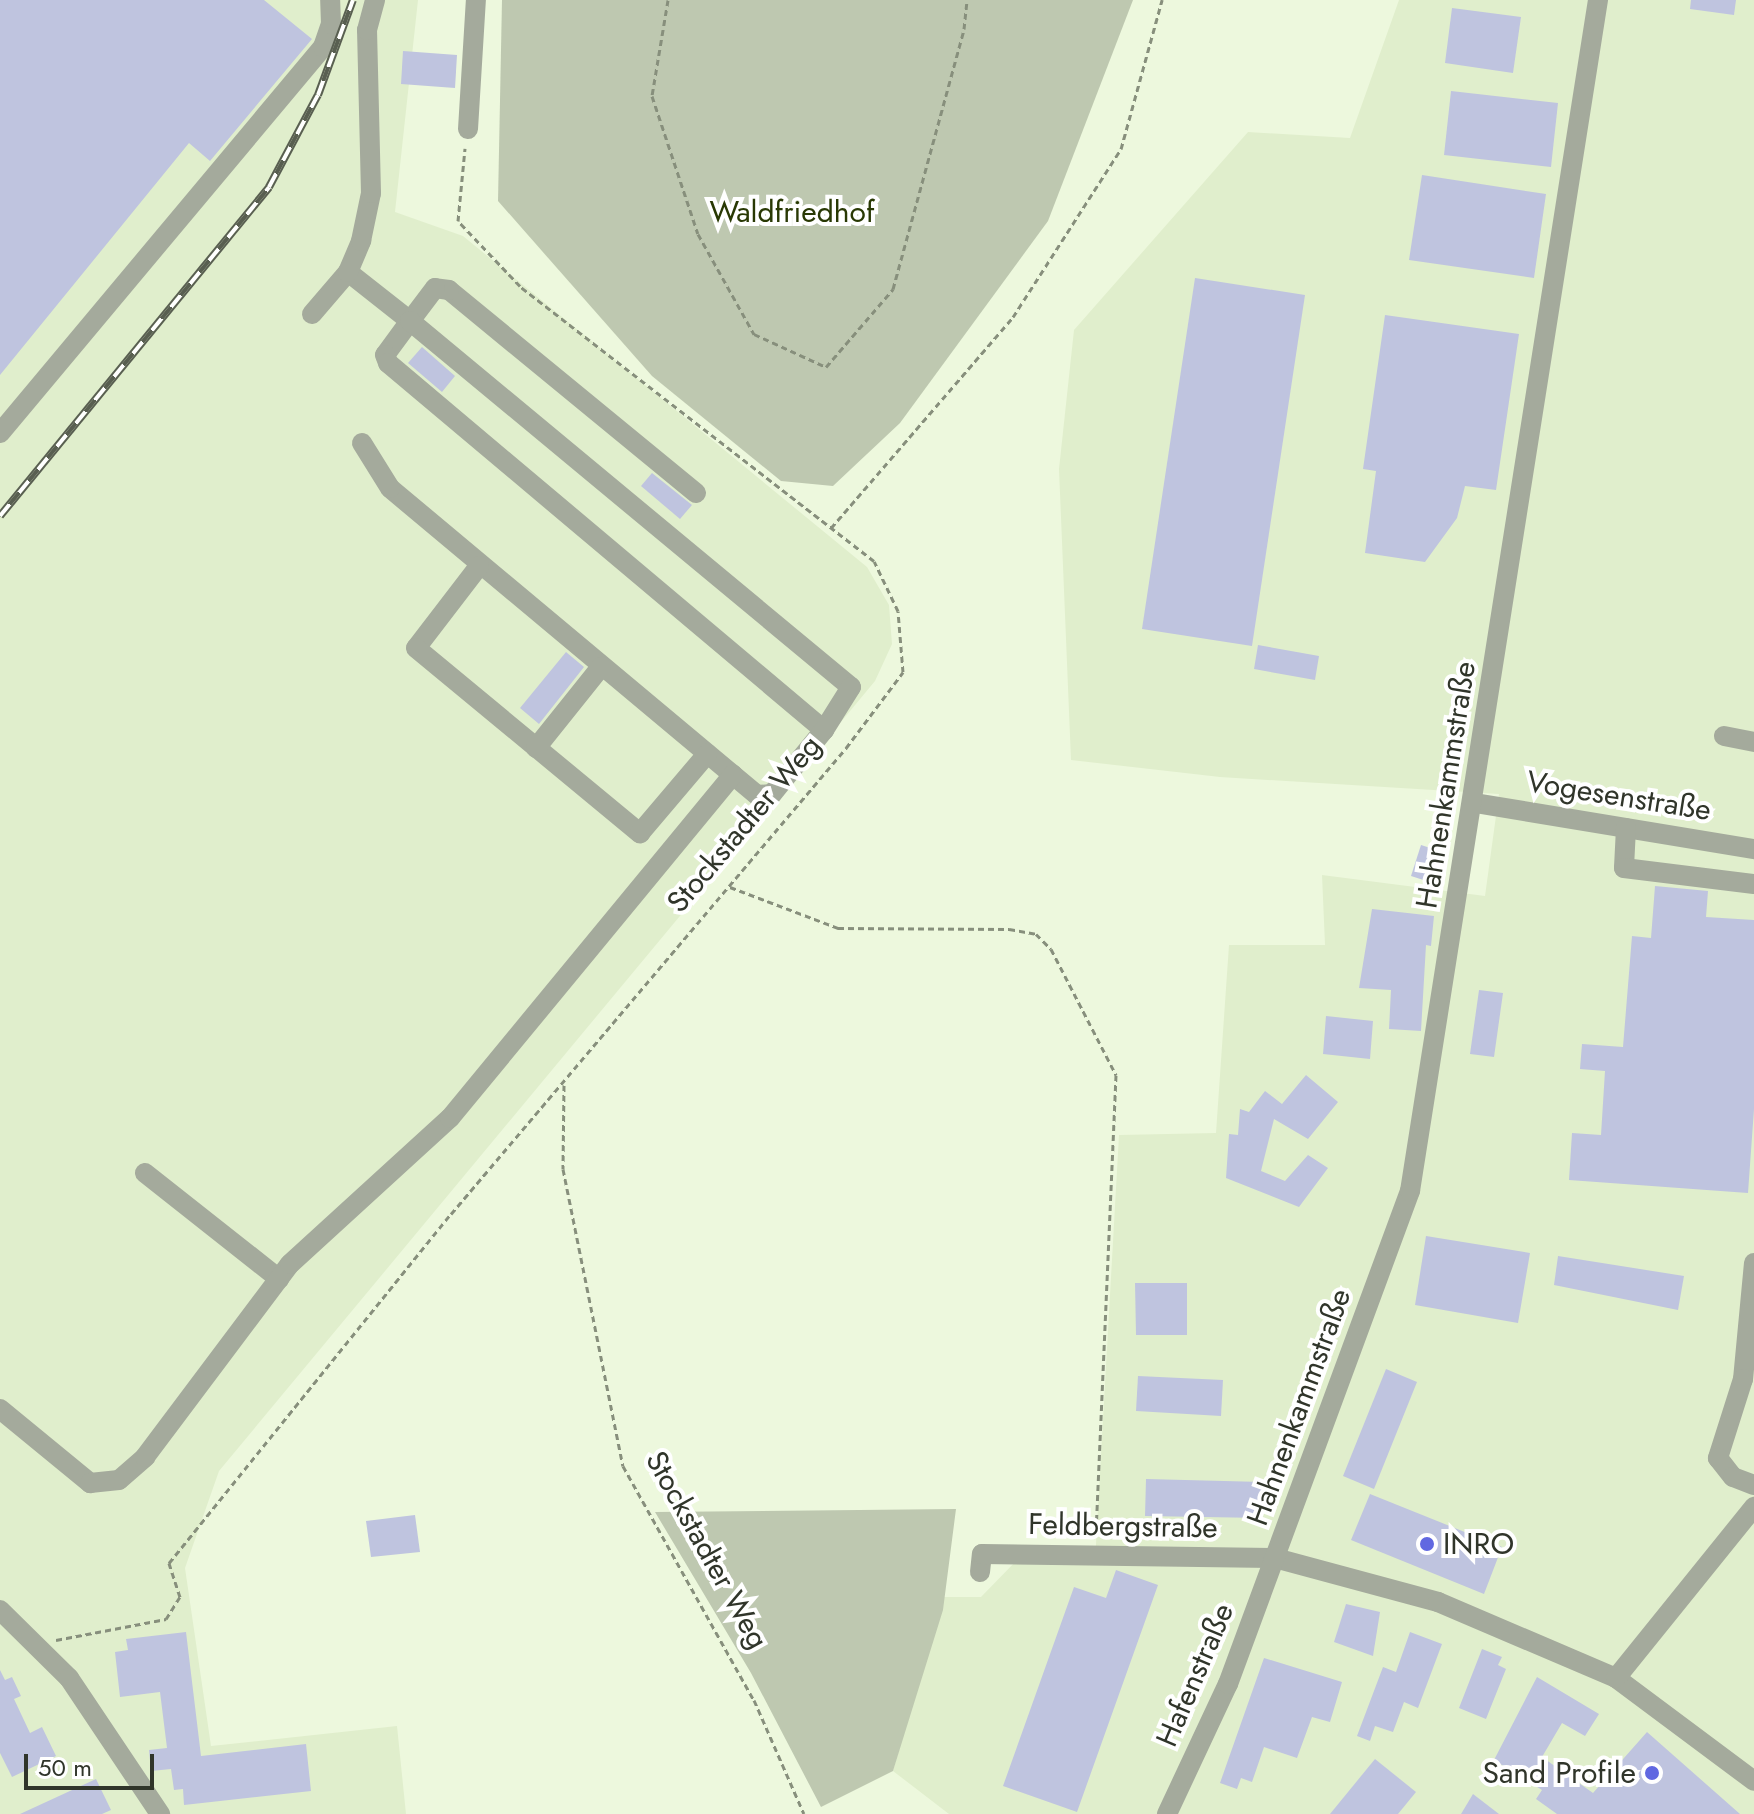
<!DOCTYPE html>
<meta charset="utf-8">
<style>
body{margin:0}
#map{position:relative;width:1754px;height:1814px;overflow:hidden;background:#edf8dd;font-family:Jost,sans-serif}
div>[style]{position:absolute}
[style*='--x']{left:calc(var(--x)*1px);top:calc(var(--y)*1px);width:calc(var(--w)*1px);rotate:calc(var(--a)*1deg)}
.built>*{inset:0;background:#e0eecc}
.green>*{inset:0;background:#bec8b0}
.building>*{inset:0;background:#bfc4df}
.path>*{height:3px;margin-top:-1.5px;transform-origin:0;background:repeating-linear-gradient(90deg,#878f7c 0 6px,transparent 0 10px)}
.minor>*{height:20px;margin:-10px;padding:0 10px;transform-origin:10px;border-radius:10px;background:#a4aa9c}
.rail>*{height:8px;margin-top:-4px;transform-origin:0;background:repeating-linear-gradient(90deg,#fff 0 15px,#595f51 0 30px);box-sizing:border-box;border-block:2px solid #595f51}
.dots>*{width:22px;height:22px;translate:-50% -50%;box-sizing:border-box;border:4px solid #fff;border-radius:50%}
span{translate:-50% -50%;white-space:nowrap;text-align:center;line-height:1.15;-webkit-text-stroke:8px #fff;paint-order:stroke}
.park-label{font-size:30px;color:#293904}
.street-label{font-size:30px;color:#30352a}
.poi-label{font-size:30px;color:#30352a}
.left{translate:0 -50%;text-align:left}
.right{translate:-100% -50%;text-align:right}
.scale{position:absolute;left:24px;top:1754px;width:130px;height:36px;box-sizing:border-box;border:4px solid #30352a;border-top:0;padding-left:10px;font-size:24px;line-height:28px;white-space:nowrap;color:#30352a;-webkit-text-stroke:6px #fff;paint-order:stroke}
</style>
<div id="map">
<div class="built">
<i style="clip-path:polygon(0 0,418px 0,395px 212px,463px 236px,867px 567px,889px 605px,892px 644px,875px 681px,219px 1471px,185px 1568px,211px 1746px,397px 1726px,406px 1814px,0 1814px)"></i>
<i style="clip-path:polygon(1399px 0,1754px 0,1754px 1814px,949px 1814px,893px 1771px,943px 1597px,981px 1597px,1017px 1560px,1095px 1562px,1119px 1135px,1216px 1133px,1229px 945px,1325px 945px,1322px 875px,1485px 896px,1499px 794px,1220px 777px,1071px 760px,1059px 469px,1074px 330px,1248px 132px,1350px 138px)"></i>
</div>
<div class="green">
<i style="clip-path:polygon(502px 0,1133px 0,1048px 221px,900px 423px,833px 486px,781px 481px,652px 376px,498px 201px)"></i>
<i style="clip-path:polygon(956px 1509px,943px 1610px,893px 1771px,821px 1807px,751px 1673px,655px 1512px)"></i>
</div>
<div class="building">
<i style="clip-path:polygon(0 0,264px 0,312px 39px,210px 161px,189px 143px,0 375px)"></i>
<i style="clip-path:polygon(1691px 0,1736px 0,1734px 15px,1690px 9px)"></i>
<i style="clip-path:polygon(1452px 8px,1521px 17px,1513px 73px,1445px 63px)"></i>
<i style="clip-path:polygon(403px 51px,457px 55px,455px 88px,401px 84px)"></i>
<i style="clip-path:polygon(1451px 91px,1558px 103px,1551px 167px,1444px 155px)"></i>
<i style="clip-path:polygon(1422px 175px,1546px 194px,1534px 278px,1409px 260px)"></i>
<i style="clip-path:polygon(1195px 278px,1305px 295px,1252px 646px,1142px 629px)"></i>
<i style="clip-path:polygon(1385px 315px,1519px 334px,1496px 490px,1465px 486px,1457px 518px,1425px 562px,1365px 553px,1376px 471px,1363px 469px)"></i>
<i style="clip-path:polygon(422px 347px,455px 376px,442px 392px,408px 363px)"></i>
<i style="clip-path:polygon(652px 473px,692px 505px,680px 519px,641px 486px)"></i>
<i style="clip-path:polygon(1258px 645px,1319px 656px,1315px 680px,1254px 669px)"></i>
<i style="clip-path:polygon(566px 652px,584px 667px,539px 724px,520px 708px)"></i>
<i style="clip-path:polygon(1421px 845px,1449px 854px,1439px 885px,1411px 876px)"></i>
<i style="clip-path:polygon(1655px 886px,1708px 891px,1706px 917px,1754px 920px,1754px 1109px,1748px 1193px,1569px 1180px,1572px 1133px,1601px 1135px,1605px 1071px,1580px 1069px,1582px 1044px,1623px 1047px,1632px 936px,1651px 938px)"></i>
<i style="clip-path:polygon(1372px 909px,1434px 916px,1431px 946px,1426px 945px,1421px 1031px,1389px 1029px,1391px 990px,1359px 988px)"></i>
<i style="clip-path:polygon(1479px 990px,1503px 993px,1494px 1057px,1470px 1054px)"></i>
<i style="clip-path:polygon(1326px 1016px,1373px 1021px,1370px 1059px,1323px 1054px)"></i>
<i style="clip-path:polygon(1306px 1075px,1338px 1102px,1308px 1139px,1274px 1119px,1261px 1171px,1285px 1181px,1308px 1155px,1328px 1168px,1299px 1207px,1226px 1178px,1229px 1134px,1238px 1135px,1240px 1109px,1249px 1112px,1265px 1091px,1282px 1104px)"></i>
<i style="clip-path:polygon(1426px 1236px,1530px 1253px,1518px 1323px,1415px 1305px)"></i>
<i style="clip-path:polygon(1558px 1256px,1684px 1276px,1678px 1310px,1554px 1285px)"></i>
<i style="clip-path:polygon(1135px 1283px,1187px 1283px,1187px 1335px,1136px 1335px)"></i>
<i style="clip-path:polygon(1386px 1369px,1417px 1382px,1374px 1489px,1343px 1476px)"></i>
<i style="clip-path:polygon(1138px 1376px,1223px 1380px,1221px 1416px,1136px 1411px)"></i>
<i style="clip-path:polygon(1146px 1479px,1263px 1482px,1262px 1518px,1145px 1516px)"></i>
<i style="clip-path:polygon(1370px 1494px,1502px 1547px,1484px 1594px,1351px 1540px)"></i>
<i style="clip-path:polygon(415px 1515px,420px 1552px,371px 1557px,366px 1521px)"></i>
<i style="clip-path:polygon(1116px 1570px,1158px 1585px,1077px 1812px,1003px 1786px,1074px 1587px,1106px 1598px)"></i>
<i style="clip-path:polygon(1346px 1604px,1380px 1612px,1373px 1656px,1334px 1642px)"></i>
<i style="clip-path:polygon(186px 1632px,201px 1756px,306px 1744px,311px 1791px,184px 1805px,183px 1789px,174px 1790px,171px 1769px,151px 1771px,149px 1750px,167px 1748px,160px 1692px,120px 1697px,115px 1652px,128px 1650px,126px 1639px)"></i>
<i style="clip-path:polygon(1410px 1632px,1442px 1644px,1418px 1708px,1404px 1702px,1393px 1732px,1375px 1726px,1370px 1741px,1357px 1736px,1383px 1667px,1396px 1672px)"></i>
<i style="clip-path:polygon(1482px 1649px,1502px 1657px,1498px 1665px,1506px 1669px,1486px 1719px,1459px 1708px)"></i>
<i style="clip-path:polygon(1264px 1658px,1342px 1682px,1330px 1722px,1312px 1717px,1297px 1758px,1264px 1747px,1252px 1782px,1241px 1778px,1237px 1789px,1220px 1783px)"></i>
<i style="clip-path:polygon(0 1670px,5px 1680px,12px 1677px,21px 1696px,14px 1699px,30px 1733px,42px 1727px,56px 1756px,12px 1777px,0 1753px)"></i>
<i style="clip-path:polygon(1537px 1677px,1599px 1714px,1585px 1736px,1562px 1723px,1542px 1757px,1593px 1793px,1647px 1732px,1740px 1814px,1557px 1814px,1536px 1799px,1542px 1790px,1494px 1760px)"></i>
<i style="clip-path:polygon(1375px 1759px,1416px 1792px,1398px 1814px,1330px 1814px)"></i>
<i style="clip-path:polygon(96px 1779px,111px 1810px,102px 1814px,20px 1814px)"></i>
<i style="clip-path:polygon(1473px 1794px,1499px 1814px,1461px 1814px)"></i>
</div>
<div class="path">
<i style="--x:668;--y:0;--w:97;--a:99.5"></i>
<i style="--x:652;--y:96;--w:145;--a:71.6"></i>
<i style="--x:698;--y:234;--w:115;--a:60.8"></i>
<i style="--x:754;--y:334;--w:79;--a:24.6"></i>
<i style="--x:826;--y:367;--w:103;--a:-49.3"></i>
<i style="--x:893;--y:289;--w:270;--a:-74.7"></i>
<i style="--x:964;--y:29;--w:29;--a:-84"></i>
<i style="--x:831;--y:528;--w:279;--a:-49.2"></i>
<i style="--x:1013;--y:317;--w:200;--a:-57.3"></i>
<i style="--x:1121;--y:149;--w:155;--a:-74.6"></i>
<i style="--x:730;--y:887;--w:116;--a:20.8"></i>
<i style="--x:838;--y:928;--w:171;--a:0.3"></i>
<i style="--x:1009;--y:929;--w:27;--a:10"></i>
<i style="--x:1036;--y:934;--w:21;--a:45"></i>
<i style="--x:1051;--y:949;--w:142;--a:62.7"></i>
<i style="--x:1116;--y:1075;--w:462;--a:92.5"></i>
<i style="--x:564;--y:1085;--w:84;--a:90.7"></i>
<i style="--x:563;--y:1169;--w:303;--a:78.6"></i>
<i style="--x:623;--y:1466;--w:268;--a:60.8"></i>
<i style="--x:754;--y:1700;--w:124;--a:66.3"></i>
<i style="--x:56;--y:1640;--w:112;--a:-10.8"></i>
<i style="--x:166;--y:1619;--w:26;--a:-58"></i>
<i style="--x:180;--y:1597;--w:36;--a:-108"></i>
<i style="--x:169;--y:1563;--w:449;--a:-51.1"></i>
<i style="--x:451;--y:1214;--w:611;--a:-49.71"></i>
<i style="--x:846;--y:748;--w:95;--a:-53.1"></i>
<i style="--x:903;--y:672;--w:61;--a:-94.7"></i>
<i style="--x:898;--y:611;--w:55;--a:-115.6"></i>
<i style="--x:874;--y:561;--w:448;--a:-142.2"></i>
<i style="--x:520;--y:286;--w:90;--a:-133.6"></i>
<i style="--x:458;--y:221;--w:73;--a:-84.5"></i>
</div>
<div class="minor">
<i style="--x:468;--y:129;--w:129;--a:-86.5"></i>
<i style="--x:348;--y:272;--w:79;--a:38.3"></i>
<i style="--x:410;--y:321;--w:42;--a:126.3"></i>
<i style="--x:385;--y:355;--w:9;--a:69"></i>
<i style="--x:388;--y:363;--w:570;--a:40.09"></i>
<i style="--x:824;--y:730;--w:82;--a:129.1"></i>
<i style="--x:772;--y:794;--w:15;--a:176"></i>
<i style="--x:757;--y:795;--w:478;--a:-140.1"></i>
<i style="--x:390;--y:488;--w:53;--a:-121.9"></i>
<i style="--x:312;--y:314;--w:55;--a:-49.4"></i>
<i style="--x:348;--y:272;--w:34;--a:-67"></i>
<i style="--x:361;--y:241;--w:49;--a:-78.2"></i>
<i style="--x:371;--y:193;--w:163;--a:-91.4"></i>
<i style="--x:367;--y:30;--w:31;--a:-75"></i>
<i style="--x:0;--y:433;--w:503;--a:-50.08"></i>
<i style="--x:323;--y:47;--w:24;--a:-71"></i>
<i style="--x:331;--y:24;--w:24;--a:-92"></i>
<i style="--x:696;--y:493;--w:320;--a:-140.6"></i>
<i style="--x:449;--y:290;--w:14;--a:-172"></i>
<i style="--x:435;--y:288;--w:41;--a:127.1"></i>
<i style="--x:410;--y:321;--w:573;--a:39.69"></i>
<i style="--x:851;--y:687;--w:51;--a:122.1"></i>
<i style="--x:479;--y:566;--w:103;--a:127.5"></i>
<i style="--x:416;--y:648;--w:291;--a:39.6"></i>
<i style="--x:640;--y:833;--w:104;--a:-49.7"></i>
<i style="--x:1724;--y:736;--w:31;--a:11"></i>
<i style="--x:536;--y:748;--w:104;--a:-51.3"></i>
<i style="--x:1475;--y:803;--w:283;--a:9.4"></i>
<i style="--x:1626;--y:828;--w:40;--a:92.9"></i>
<i style="--x:1624;--y:868;--w:131;--a:7"></i>
<i style="--x:145;--y:1173;--w:171;--a:38.3"></i>
<i style="--x:1754;--y:1263;--w:117;--a:95.4"></i>
<i style="--x:1743;--y:1379;--w:83;--a:107.6"></i>
<i style="--x:1718;--y:1458;--w:24;--a:52"></i>
<i style="--x:1733;--y:1477;--w:22;--a:21"></i>
<i style="--x:0;--y:1409;--w:117;--a:39.4"></i>
<i style="--x:90;--y:1483;--w:29;--a:-6"></i>
<i style="--x:119;--y:1480;--w:35;--a:-41"></i>
<i style="--x:145;--y:1457;--w:241;--a:-53.1"></i>
<i style="--x:290;--y:1264;--w:217;--a:-42.4"></i>
<i style="--x:450;--y:1118;--w:445;--a:-50.5"></i>
<i style="--x:980;--y:1572;--w:18;--a:-84"></i>
<i style="--x:982;--y:1554;--w:293;--a:0.8"></i>
<i style="--x:1275;--y:1558;--w:169;--a:15.1"></i>
<i style="--x:1438;--y:1602;--w:194;--a:23.1"></i>
<i style="--x:1616;--y:1678;--w:172;--a:36.7"></i>
<i style="--x:0;--y:1610;--w:97;--a:44.6"></i>
<i style="--x:69;--y:1678;--w:164;--a:56.2"></i>
<i style="--x:1616;--y:1678;--w:220;--a:-51.1"></i>
<i style="--x:1167;--y:1814;--w:144;--a:-64.9"></i>
<i style="--x:1228;--y:1684;--w:526;--a:-69.74"></i>
<i style="--x:1410;--y:1191;--w:1206;--a:-81.03"></i>
</div>
<div class="rail">
<i style="--x:0;--y:516;--w:425;--a:-50.7"></i>
<i style="--x:269;--y:187;--w:104;--a:-62"></i>
<i style="--x:318;--y:95;--w:101;--a:-69.8"></i>
</div>
<div class="dots">
<i style="left:1427px;top:1544px;background:#6168e1"></i>
<i style="left:1652px;top:1773px;background:#6168e1"></i>
</div>
<div class="park-label">
<span style="left:792px;top:212px">Waldfriedhof</span>
</div>
<div class="street-label">
<span style="left:1446px;top:785px;rotate:-81deg">Hahnenkammstraße</span>
<span style="left:1619px;top:796px;rotate:9deg">Vogesenstraße</span>
<span style="left:744px;top:824px;rotate:-50deg">Stockstadter Weg</span>
<span style="left:1299px;top:1407px;rotate:-70deg">Hahnenkammstraße</span>
<span style="left:1123px;top:1526px;rotate:1deg">Feldbergstraße</span>
<span style="left:707px;top:1550px;rotate:61deg">Stockstadter Weg</span>
<span style="left:1195px;top:1675px;rotate:-67deg">Hafenstraße</span>
</div>
<div class="poi-label">
<span class="left" style="left:1443px;top:1544px">INRO</span>
<span class="right" style="left:1636px;top:1773px">Sand Profile</span>
</div>
<div class="scale">50 m</div>
</div>
